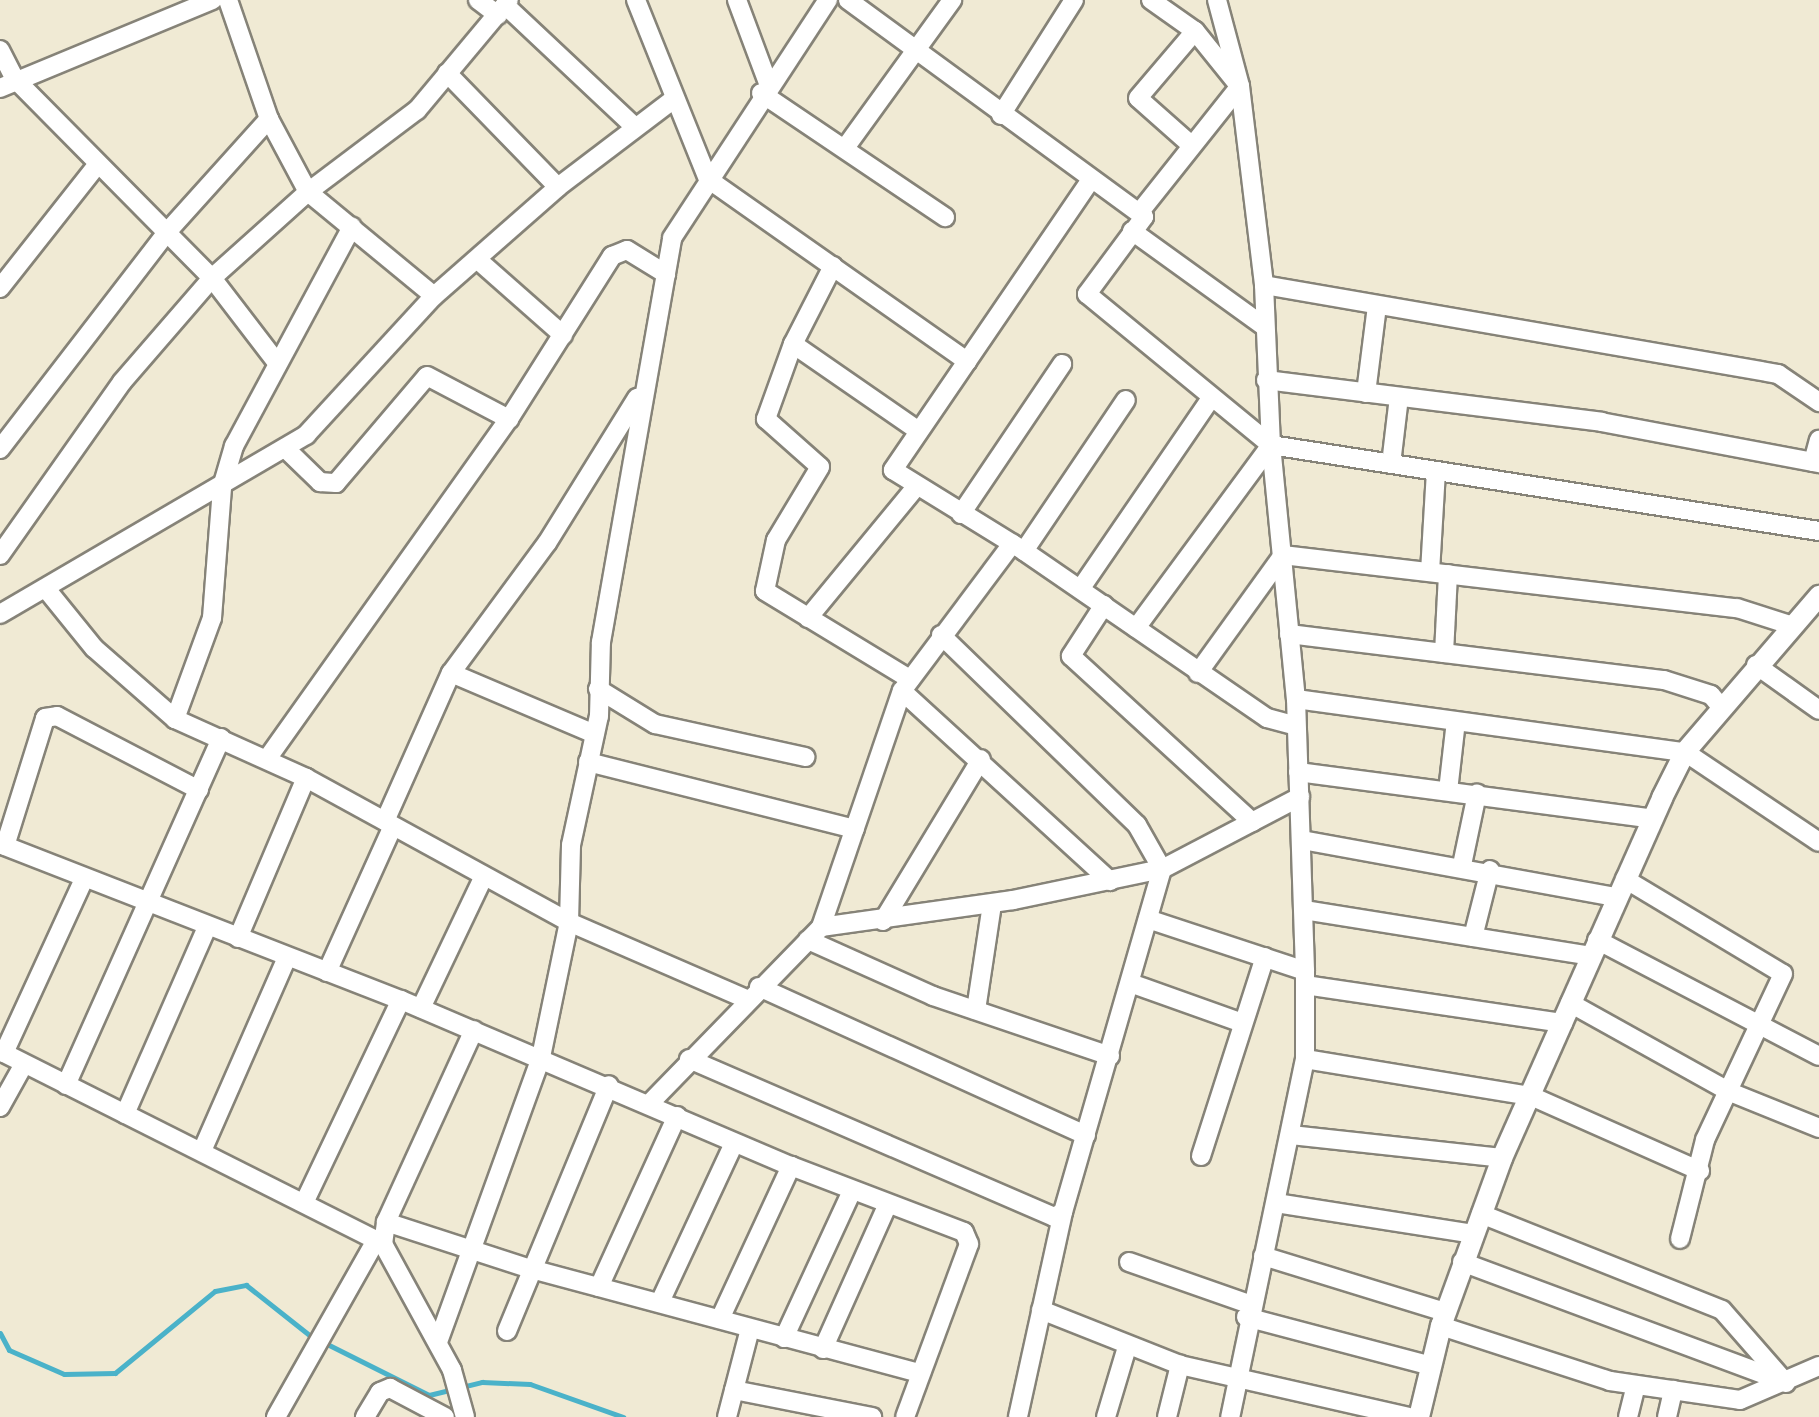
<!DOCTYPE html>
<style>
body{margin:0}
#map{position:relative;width:1819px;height:1417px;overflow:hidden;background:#f0ead4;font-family:Dekko,sans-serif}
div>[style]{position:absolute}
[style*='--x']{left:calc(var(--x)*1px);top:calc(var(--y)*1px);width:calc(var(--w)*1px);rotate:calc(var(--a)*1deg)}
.stream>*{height:5px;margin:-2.5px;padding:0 2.5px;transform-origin:2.5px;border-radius:2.5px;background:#4ab2c9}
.roads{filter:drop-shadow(2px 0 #868378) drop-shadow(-2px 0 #868378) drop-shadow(0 2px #868378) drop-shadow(0 -2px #868378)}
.minor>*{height:18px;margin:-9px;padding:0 9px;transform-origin:9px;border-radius:9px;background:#fff}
.tertiary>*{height:20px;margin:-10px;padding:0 10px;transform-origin:10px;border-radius:10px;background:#fff}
span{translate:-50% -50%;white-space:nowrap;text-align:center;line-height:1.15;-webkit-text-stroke:8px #f7f3e8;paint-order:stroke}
</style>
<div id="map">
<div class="stream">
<i style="--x:0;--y:1333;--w:19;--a:62"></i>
<i style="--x:9;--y:1350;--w:60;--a:23.6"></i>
<i style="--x:64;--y:1374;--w:51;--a:-1.1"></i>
<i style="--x:115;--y:1373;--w:129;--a:-39.4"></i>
<i style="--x:215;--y:1291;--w:32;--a:-11"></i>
<i style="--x:246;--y:1285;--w:85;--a:38.3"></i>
<i style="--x:323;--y:1342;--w:119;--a:26.6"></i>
<i style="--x:429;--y:1395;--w:55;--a:-13.8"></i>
<i style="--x:482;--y:1382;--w:48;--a:2.4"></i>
<i style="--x:530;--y:1384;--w:99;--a:19.5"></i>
</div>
<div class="roads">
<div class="minor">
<i style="--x:228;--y:0;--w:126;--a:71"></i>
<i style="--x:269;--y:119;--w:83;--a:61.9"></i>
<i style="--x:308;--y:192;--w:163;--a:39.5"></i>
<i style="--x:478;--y:0;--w:25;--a:37"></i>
<i style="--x:636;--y:0;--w:193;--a:68.1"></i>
<i style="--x:708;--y:179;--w:317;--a:35.1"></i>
<i style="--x:737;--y:0;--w:89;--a:69.5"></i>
<i style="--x:848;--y:0;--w:367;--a:36.2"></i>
<i style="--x:1144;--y:217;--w:96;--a:126.5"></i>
<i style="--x:1087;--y:294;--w:238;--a:39.4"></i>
<i style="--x:1271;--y:445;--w:555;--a:8.92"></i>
<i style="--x:1151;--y:0;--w:54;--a:35.2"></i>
<i style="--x:1195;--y:31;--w:65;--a:51.2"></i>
<i style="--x:1217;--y:0;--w:89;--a:75"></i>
<i style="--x:1240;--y:86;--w:200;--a:83.1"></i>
<i style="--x:1264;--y:285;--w:160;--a:87.5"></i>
<i style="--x:1271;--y:445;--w:255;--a:84.4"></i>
<i style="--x:1296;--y:699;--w:272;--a:88.1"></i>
<i style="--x:1305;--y:971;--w:88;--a:90"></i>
<i style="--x:1305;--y:1059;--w:366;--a:101.8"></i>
<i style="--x:505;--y:5;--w:178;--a:43.2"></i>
<i style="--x:0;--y:50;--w:31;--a:63"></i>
<i style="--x:14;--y:78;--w:281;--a:45.3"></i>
<i style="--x:212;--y:278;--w:108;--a:52.5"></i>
<i style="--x:447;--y:73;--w:159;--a:45.8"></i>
<i style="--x:0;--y:88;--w:230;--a:-22.5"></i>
<i style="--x:761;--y:93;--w:222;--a:34"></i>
<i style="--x:1001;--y:115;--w:136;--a:-57.6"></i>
<i style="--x:1190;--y:144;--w:69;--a:-138.5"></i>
<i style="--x:1138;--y:98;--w:88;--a:-49.6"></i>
<i style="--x:845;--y:148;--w:183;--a:-54.1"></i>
<i style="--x:1090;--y:181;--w:350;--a:124.3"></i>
<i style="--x:893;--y:470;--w:154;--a:31.7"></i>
<i style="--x:1024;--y:551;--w:295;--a:34.5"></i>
<i style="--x:1267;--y:718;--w:30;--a:15"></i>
<i style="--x:1139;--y:213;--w:162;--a:-51.5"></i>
<i style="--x:1132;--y:231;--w:164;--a:35.8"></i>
<i style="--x:479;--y:261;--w:112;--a:41.4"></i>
<i style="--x:833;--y:266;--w:88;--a:117.1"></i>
<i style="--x:793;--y:344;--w:80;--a:109.8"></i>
<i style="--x:766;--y:419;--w:72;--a:41.6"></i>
<i style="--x:820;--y:467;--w:85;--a:121.1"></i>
<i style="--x:776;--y:540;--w:52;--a:102.2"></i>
<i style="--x:765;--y:591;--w:170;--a:31.3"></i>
<i style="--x:1264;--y:285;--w:522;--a:9.82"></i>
<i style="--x:1778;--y:374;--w:50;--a:34.3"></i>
<i style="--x:0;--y:288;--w:157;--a:-51.7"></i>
<i style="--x:793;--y:344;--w:151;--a:34.7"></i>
<i style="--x:1266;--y:380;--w:338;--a:7.1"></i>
<i style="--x:1601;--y:422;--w:222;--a:10.7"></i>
<i style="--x:1366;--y:393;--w:88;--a:-82.8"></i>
<i style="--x:285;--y:448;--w:49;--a:44.2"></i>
<i style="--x:320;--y:482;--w:16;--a:4"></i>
<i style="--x:336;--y:483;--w:140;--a:-49.6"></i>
<i style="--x:427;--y:376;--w:93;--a:27.7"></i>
<i style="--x:0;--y:449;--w:275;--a:-52.4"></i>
<i style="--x:168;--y:231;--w:151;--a:-48"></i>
<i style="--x:1813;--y:462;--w:23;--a:-75"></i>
<i style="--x:1391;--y:464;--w:67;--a:-83.2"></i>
<i style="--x:961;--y:514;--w:181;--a:-56"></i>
<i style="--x:1024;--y:551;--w:182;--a:-56"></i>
<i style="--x:0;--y:555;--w:212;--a:-54.8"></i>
<i style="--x:122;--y:382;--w:138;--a:-49.1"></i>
<i style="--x:212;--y:278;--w:129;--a:-41.9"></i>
<i style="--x:308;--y:192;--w:136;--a:-37"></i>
<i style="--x:417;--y:110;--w:143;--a:-50.1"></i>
<i style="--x:1430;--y:572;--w:101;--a:-86.6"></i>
<i style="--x:1081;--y:588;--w:230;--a:-55.6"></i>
<i style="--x:47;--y:590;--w:75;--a:51"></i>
<i style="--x:94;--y:648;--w:108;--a:41.2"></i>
<i style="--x:175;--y:719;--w:144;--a:24.2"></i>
<i style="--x:306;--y:778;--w:300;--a:28.7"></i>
<i style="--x:569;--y:922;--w:193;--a:23.5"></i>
<i style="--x:1104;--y:605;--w:61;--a:122.9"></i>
<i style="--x:1071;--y:656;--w:246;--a:42.5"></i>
<i style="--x:0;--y:614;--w:355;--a:-30.3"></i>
<i style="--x:306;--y:435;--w:189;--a:-47.4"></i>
<i style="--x:434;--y:296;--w:165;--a:-41.3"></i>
<i style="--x:558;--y:187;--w:146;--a:-37.2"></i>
<i style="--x:808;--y:618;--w:171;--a:-50.5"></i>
<i style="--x:1136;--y:628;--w:227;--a:-53.6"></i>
<i style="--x:1289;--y:634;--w:378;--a:7"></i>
<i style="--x:1664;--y:680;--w:49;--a:17.7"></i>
<i style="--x:1711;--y:695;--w:16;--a:50"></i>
<i style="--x:941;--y:635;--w:273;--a:44.1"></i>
<i style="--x:1137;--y:825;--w:51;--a:60.4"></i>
<i style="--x:1162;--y:869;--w:357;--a:106.1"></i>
<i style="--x:1063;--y:1212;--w:210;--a:102.4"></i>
<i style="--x:1444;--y:653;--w:79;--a:-87.1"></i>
<i style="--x:1756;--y:665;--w:77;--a:35.5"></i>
<i style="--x:451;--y:673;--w:156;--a:23"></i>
<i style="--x:1198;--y:673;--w:145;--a:-54.2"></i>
<i style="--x:1283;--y:555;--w:457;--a:6.7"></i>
<i style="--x:1737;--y:608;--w:59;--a:17.8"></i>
<i style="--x:598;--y:689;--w:67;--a:31.6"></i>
<i style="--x:655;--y:724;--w:154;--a:12.4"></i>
<i style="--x:902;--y:691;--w:282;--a:42.4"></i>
<i style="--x:1296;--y:699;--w:393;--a:7.8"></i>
<i style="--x:1685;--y:752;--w:161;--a:33.9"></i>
<i style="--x:175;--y:719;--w:108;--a:-69.9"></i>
<i style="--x:212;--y:618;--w:131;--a:-85.6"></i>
<i style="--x:222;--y:487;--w:43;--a:-73.7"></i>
<i style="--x:234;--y:446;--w:249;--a:-61.7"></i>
<i style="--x:267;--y:759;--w:417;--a:-54.6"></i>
<i style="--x:509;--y:419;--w:193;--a:-57.7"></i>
<i style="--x:612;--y:256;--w:16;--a:-22"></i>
<i style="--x:627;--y:250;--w:46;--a:31.6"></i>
<i style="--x:588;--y:762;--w:275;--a:14.1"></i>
<i style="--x:1298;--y:772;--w:358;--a:7.5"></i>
<i style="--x:1448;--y:791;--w:70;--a:-83.5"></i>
<i style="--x:385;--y:821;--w:162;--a:-66"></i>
<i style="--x:451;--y:673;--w:162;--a:-53.6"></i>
<i style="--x:547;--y:543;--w:171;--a:-58.2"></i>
<i style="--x:1302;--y:840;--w:319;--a:10.3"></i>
<i style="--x:0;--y:844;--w:430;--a:21.3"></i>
<i style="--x:401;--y:1000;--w:424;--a:23.1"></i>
<i style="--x:791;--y:1166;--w:185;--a:20.9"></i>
<i style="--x:964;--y:1232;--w:13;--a:67"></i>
<i style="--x:969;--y:1244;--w:184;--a:110.3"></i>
<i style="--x:5;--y:846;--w:134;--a:-72.6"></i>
<i style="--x:45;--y:718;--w:12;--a:-9"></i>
<i style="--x:57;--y:716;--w:160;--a:27.5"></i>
<i style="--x:1462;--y:865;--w:73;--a:-78.1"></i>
<i style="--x:1625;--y:879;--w:184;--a:31"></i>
<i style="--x:1783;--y:974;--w:183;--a:115.2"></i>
<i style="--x:1705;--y:1140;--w:102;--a:104.2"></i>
<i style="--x:1304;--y:910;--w:292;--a:9.1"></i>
<i style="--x:1148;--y:919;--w:165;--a:18.3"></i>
<i style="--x:883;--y:921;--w:189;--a:-58.8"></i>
<i style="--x:821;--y:927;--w:194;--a:-8"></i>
<i style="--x:1013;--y:900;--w:152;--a:-11.8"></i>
<i style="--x:1162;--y:869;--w:156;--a:-27.6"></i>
<i style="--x:1473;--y:937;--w:69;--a:-75.8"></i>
<i style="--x:238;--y:938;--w:174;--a:-67"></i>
<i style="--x:808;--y:940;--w:137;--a:24.1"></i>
<i style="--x:933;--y:996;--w:187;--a:18.7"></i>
<i style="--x:1597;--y:940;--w:250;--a:27.6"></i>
<i style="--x:327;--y:972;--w:160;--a:-65.7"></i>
<i style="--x:1133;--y:984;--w:114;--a:19.6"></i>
<i style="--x:1305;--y:985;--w:261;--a:8.4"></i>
<i style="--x:759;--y:987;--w:359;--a:24.4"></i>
<i style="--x:1570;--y:1003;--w:183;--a:29.1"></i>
<i style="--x:1730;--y:1092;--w:96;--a:22"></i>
<i style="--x:421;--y:1008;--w:146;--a:-64.5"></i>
<i style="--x:976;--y:1010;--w:107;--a:-81.4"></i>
<i style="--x:0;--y:1051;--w:429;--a:26.7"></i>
<i style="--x:4;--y:1053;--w:192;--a:-65.3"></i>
<i style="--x:689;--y:1059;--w:398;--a:23.4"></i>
<i style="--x:1054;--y:1217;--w:10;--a:-29"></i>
<i style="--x:1305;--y:1059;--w:229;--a:9.3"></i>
<i style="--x:1531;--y:1096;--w:185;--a:23.9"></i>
<i style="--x:66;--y:1085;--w:380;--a:-65.9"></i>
<i style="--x:649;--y:1104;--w:247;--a:-45.8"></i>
<i style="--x:821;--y:927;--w:250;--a:-71.1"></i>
<i style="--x:902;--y:691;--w:184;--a:-53.2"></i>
<i style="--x:0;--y:1107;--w:49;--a:-60.8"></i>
<i style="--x:125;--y:1114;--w:204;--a:-66.3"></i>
<i style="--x:1291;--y:1135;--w:212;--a:6.2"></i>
<i style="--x:202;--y:1151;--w:212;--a:-66.3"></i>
<i style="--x:1201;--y:1156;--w:209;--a:-72.2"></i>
<i style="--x:304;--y:1203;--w:225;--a:-64.5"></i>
<i style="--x:1276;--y:1203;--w:201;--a:8.9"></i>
<i style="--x:1481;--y:1214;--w:259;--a:21.7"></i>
<i style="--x:1722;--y:1310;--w:97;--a:48.8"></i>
<i style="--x:386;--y:1222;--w:152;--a:18"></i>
<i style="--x:531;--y:1269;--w:403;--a:15"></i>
<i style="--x:1263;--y:1256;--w:190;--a:17.1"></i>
<i style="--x:1129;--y:1262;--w:127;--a:19.3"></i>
<i style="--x:1462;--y:1262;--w:345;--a:20.4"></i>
<i style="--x:599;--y:1287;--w:188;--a:-65.5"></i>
<i style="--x:660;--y:1302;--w:175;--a:-65"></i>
<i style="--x:1041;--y:1310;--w:149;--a:21.6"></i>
<i style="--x:1180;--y:1365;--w:234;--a:12.8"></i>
<i style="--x:1246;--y:1317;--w:191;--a:14.8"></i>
<i style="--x:720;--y:1319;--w:169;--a:-65.1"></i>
<i style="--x:1441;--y:1326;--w:178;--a:18"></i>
<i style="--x:1610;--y:1381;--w:131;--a:8.3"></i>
<i style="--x:1740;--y:1400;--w:86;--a:-23.3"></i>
<i style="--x:507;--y:1331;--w:266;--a:-67.5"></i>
<i style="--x:784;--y:1338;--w:162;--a:-65.2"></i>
<i style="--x:438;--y:1342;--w:303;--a:-70.1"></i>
<i style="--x:541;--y:1057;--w:138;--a:-78.3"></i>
<i style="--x:569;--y:922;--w:77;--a:-88.5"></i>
<i style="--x:571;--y:845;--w:132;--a:-77.8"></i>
<i style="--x:599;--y:716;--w:74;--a:-88.5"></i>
<i style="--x:601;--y:642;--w:410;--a:-80"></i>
<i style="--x:672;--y:238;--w:285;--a:-56.8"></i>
<i style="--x:823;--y:1349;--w:159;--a:-65.9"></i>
<i style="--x:734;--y:1390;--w:141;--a:11.1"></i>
<i style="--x:276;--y:1417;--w:203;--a:-60.5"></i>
<i style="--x:365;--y:1417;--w:29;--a:-59"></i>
<i style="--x:380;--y:1392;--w:11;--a:-22"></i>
<i style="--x:390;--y:1388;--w:62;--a:27.8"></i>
<i style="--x:465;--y:1417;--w:49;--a:-105.5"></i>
<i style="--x:452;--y:1370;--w:144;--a:-118.7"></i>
<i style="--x:383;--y:1244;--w:22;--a:-82"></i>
<i style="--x:386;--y:1222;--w:211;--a:-65.4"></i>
<i style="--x:727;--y:1417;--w:91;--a:-75.4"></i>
<i style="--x:1106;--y:1417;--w:73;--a:-73.3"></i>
<i style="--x:1167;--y:1417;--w:54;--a:-76"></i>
<i style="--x:1628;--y:1417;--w:33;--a:-76"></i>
<i style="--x:1667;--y:1417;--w:28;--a:-77"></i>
</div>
<div class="tertiary">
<i style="--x:1419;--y:1417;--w:94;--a:-76.4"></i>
<i style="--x:1441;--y:1326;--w:179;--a:-70"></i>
<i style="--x:1502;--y:1158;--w:394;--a:-66"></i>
<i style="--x:1662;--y:798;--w:51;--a:-63.4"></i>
<i style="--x:1685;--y:752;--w:206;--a:-49.3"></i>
</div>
</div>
</div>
